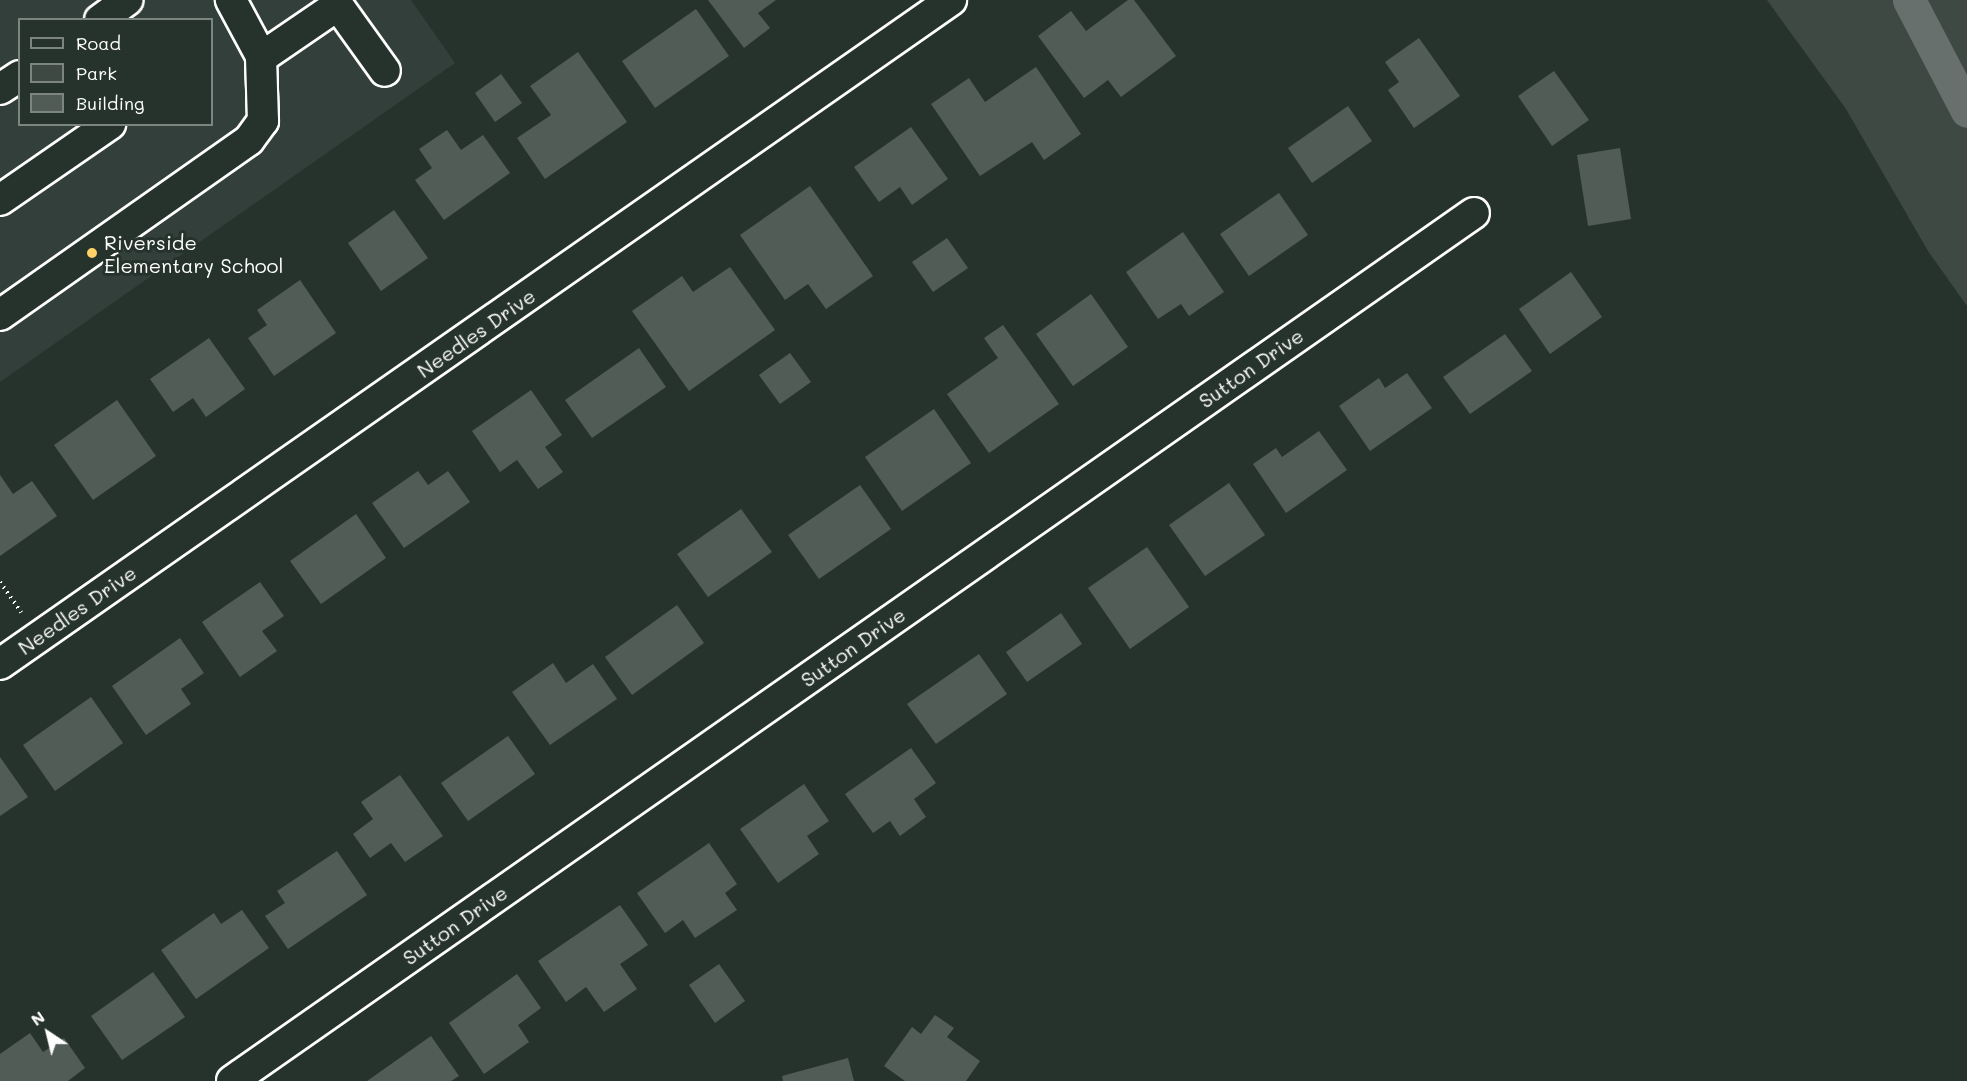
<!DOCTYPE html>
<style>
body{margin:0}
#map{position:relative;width:1967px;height:1081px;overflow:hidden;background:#26332d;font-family:Mali,sans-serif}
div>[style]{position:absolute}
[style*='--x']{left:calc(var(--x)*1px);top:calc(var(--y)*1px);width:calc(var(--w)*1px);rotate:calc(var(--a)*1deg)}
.built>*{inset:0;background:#333f3a}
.green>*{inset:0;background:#3e4944}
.canal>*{height:33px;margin:-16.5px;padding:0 16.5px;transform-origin:16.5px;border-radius:16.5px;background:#67706c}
.building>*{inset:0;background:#515c57}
.path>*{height:4px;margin-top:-2px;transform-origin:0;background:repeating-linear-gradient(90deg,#fff 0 1.5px,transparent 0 6px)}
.roads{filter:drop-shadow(2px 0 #fff) drop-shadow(-2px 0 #fff) drop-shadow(0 2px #fff) drop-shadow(0 -2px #fff)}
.minor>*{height:30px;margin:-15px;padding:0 15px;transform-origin:15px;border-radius:15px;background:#26332d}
.dots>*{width:16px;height:16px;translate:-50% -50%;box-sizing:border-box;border:3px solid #26332d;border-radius:50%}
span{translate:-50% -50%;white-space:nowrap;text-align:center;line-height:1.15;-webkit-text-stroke:6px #26332d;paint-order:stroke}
.poi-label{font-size:20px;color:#fff}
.left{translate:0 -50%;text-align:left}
.street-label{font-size:20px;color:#fff}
.legend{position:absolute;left:18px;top:18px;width:195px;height:108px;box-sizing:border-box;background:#26332d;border:2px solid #7d8581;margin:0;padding:8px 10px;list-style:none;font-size:18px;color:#fff}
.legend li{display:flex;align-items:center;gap:12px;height:30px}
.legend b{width:30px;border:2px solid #7d8581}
.north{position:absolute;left:18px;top:1003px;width:60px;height:60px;-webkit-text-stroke:4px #26332d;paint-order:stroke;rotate:325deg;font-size:16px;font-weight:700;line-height:24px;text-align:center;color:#fff}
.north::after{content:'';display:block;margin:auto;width:21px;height:27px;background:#fff;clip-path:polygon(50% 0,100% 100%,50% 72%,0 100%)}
</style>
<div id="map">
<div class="built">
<i style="clip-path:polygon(evenodd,0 0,411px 0,455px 63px,0 382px,0 0,20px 20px,212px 20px,212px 124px,20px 124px,20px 20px)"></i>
</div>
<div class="green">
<i style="clip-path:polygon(1767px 0,1967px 0,1967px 306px,1928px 251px,1846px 109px)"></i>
</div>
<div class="canal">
<i style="--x:1909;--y:0;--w:125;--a:62.4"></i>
</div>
<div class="building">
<i style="clip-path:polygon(708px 0,776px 0,758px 13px,770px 28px,744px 48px)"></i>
<i style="clip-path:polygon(1128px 0,1134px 0,1176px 56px,1121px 97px,1108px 80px,1084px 98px,1038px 36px,1071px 11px,1086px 31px)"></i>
<i style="clip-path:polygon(696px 9px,729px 56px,655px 108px,622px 61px)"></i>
<i style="clip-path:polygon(1419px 38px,1460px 96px,1414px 128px,1388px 90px,1399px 82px,1385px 62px)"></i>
<i style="clip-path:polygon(578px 52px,627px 122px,545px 179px,517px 138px,551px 115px,530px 86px)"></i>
<i style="clip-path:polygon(1036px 67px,1081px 134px,1044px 160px,1032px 142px,980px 176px,931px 104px,969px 78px,985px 102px)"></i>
<i style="clip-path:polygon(1554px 71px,1589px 120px,1552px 146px,1518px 96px)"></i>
<i style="clip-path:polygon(501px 74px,522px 103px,495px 122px,475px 93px)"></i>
<i style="clip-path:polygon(1348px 106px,1372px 141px,1312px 183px,1288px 148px)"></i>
<i style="clip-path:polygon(911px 127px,948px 179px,912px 205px,900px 187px,879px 202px,854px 167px)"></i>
<i style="clip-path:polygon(447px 130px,461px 150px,483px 135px,510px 173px,444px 220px,415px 180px,432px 168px,419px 149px)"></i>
<i style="clip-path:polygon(1620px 148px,1631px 219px,1588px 226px,1577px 155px)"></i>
<i style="clip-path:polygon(810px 186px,873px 276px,826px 309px,808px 284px,785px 300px,740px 235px)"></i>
<i style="clip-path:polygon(1279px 193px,1308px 235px,1249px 276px,1220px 234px)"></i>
<i style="clip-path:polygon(394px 210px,428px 258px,381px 291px,348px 243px)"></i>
<i style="clip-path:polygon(1183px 232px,1224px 292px,1189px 316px,1181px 304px,1158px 319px,1126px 272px)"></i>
<i style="clip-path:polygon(947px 238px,968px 268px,933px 292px,912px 262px)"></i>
<i style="clip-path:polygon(730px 267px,775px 330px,689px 391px,632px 311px,682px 276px,693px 292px)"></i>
<i style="clip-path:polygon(1571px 272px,1602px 317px,1550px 354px,1519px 309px)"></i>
<i style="clip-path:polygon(300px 280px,336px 333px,274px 376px,248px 338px,267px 325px,257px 310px)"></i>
<i style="clip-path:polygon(1091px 294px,1128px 347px,1073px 386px,1036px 334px)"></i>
<i style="clip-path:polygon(1003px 325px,1059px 404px,989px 453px,947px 394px,998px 358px,984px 338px)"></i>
<i style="clip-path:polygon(1505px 334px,1532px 371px,1470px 414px,1443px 377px)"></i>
<i style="clip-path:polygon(209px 338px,245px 389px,206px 417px,193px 398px,173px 412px,150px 379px)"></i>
<i style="clip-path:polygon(639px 348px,666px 387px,592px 438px,565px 400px)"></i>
<i style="clip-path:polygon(790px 353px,811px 382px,780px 404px,759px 375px)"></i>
<i style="clip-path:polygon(1407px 373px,1432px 408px,1370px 451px,1339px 406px,1379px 378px,1385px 388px)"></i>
<i style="clip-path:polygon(531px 390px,562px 435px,545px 447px,563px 472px,538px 489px,517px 460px,500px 472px,472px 431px)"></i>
<i style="clip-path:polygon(117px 400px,156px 456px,93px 500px,54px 445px)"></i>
<i style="clip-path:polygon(934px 409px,971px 463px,902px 511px,865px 457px)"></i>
<i style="clip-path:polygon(1319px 431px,1347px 470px,1286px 513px,1253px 464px,1276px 448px,1282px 457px)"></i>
<i style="clip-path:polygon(418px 471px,428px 485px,448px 471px,470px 502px,404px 548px,372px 503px)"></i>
<i style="clip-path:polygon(0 475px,13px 494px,32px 481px,57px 516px,0 556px)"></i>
<i style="clip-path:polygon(1229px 483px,1265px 535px,1205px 576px,1169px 525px)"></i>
<i style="clip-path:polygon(860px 485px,891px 529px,819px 579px,788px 535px)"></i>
<i style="clip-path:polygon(741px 509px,772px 552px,708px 597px,677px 554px)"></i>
<i style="clip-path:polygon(356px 514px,386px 558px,321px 604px,290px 561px)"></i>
<i style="clip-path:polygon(1147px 547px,1189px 607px,1130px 649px,1088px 588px)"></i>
<i style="clip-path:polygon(260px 582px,284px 616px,262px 631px,277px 651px,240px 677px,202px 622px)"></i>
<i style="clip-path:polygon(677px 605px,704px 643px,632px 695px,605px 657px)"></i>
<i style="clip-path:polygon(1061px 613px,1082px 644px,1027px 682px,1006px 652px)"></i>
<i style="clip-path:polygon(180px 638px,204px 673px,181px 689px,191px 704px,146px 735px,112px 686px)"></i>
<i style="clip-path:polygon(979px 654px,1007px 694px,936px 744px,907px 704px)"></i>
<i style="clip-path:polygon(553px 663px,566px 683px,593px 664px,617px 699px,550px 745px,512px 692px)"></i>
<i style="clip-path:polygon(91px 697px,123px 743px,55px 791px,23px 745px)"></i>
<i style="clip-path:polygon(508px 736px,535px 774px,468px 821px,441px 783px)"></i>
<i style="clip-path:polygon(911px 748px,936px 783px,914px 799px,926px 817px,900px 836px,890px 821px,873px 833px,845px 794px)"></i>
<i style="clip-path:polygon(0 757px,28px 797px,0 816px)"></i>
<i style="clip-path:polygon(400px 775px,443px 836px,405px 862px,391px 843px,370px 858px,353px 834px,373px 819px,361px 802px)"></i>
<i style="clip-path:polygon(804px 784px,829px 821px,807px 836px,819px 854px,778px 883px,740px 829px)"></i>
<i style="clip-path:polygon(709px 843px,737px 884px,725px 893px,737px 910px,695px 938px,683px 920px,665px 933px,637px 893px)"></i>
<i style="clip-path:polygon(337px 851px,367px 895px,288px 949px,265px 916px,285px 903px,277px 891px)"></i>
<i style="clip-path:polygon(620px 905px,648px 945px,620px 964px,637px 989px,604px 1012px,586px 987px,566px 1002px,538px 961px)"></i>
<i style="clip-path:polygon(242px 910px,269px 948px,196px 999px,161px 950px,214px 913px,221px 924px)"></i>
<i style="clip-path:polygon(719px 964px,745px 1001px,715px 1023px,689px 985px)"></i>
<i style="clip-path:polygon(153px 972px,185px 1017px,122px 1060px,91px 1016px)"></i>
<i style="clip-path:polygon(517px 974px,541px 1008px,518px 1025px,529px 1042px,484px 1074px,449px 1023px)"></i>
<i style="clip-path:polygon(935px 1015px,954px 1028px,947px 1037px,980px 1061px,966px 1081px,905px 1081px,884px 1066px,912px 1027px,921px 1034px)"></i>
<i style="clip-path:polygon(30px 1033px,43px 1052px,64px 1038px,85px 1068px,68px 1081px,0 1081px,0 1054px)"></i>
<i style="clip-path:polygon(431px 1036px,459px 1076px,451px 1081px,367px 1081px)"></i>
<i style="clip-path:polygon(848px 1058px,854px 1081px,783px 1081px,782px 1076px)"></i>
</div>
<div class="path">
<i style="--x:0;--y:582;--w:37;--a:55"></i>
</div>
<div class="roads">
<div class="minor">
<i style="--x:334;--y:0;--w:87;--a:54.3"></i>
<i style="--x:100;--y:20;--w:34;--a:-36"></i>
<i style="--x:262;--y:57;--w:92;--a:-34.4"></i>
<i style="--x:0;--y:89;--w:24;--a:-33"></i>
<i style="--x:0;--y:200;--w:134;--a:-34.6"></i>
<i style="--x:0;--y:315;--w:304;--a:-35.1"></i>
<i style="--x:249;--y:140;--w:24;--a:-54"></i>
<i style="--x:263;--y:121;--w:65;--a:-91.8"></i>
<i style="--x:261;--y:56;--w:64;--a:-118.2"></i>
<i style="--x:0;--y:664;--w:1160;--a:-34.92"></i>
<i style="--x:232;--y:1081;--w:1515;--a:-34.95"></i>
</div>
</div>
<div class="dots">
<i style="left:92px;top:253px;background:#ffd166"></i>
</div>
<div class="poi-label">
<span class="left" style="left:104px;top:254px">Riverside<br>Elementary School</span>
</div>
<div class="street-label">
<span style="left:476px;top:333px;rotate:-35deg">Needles Drive</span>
<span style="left:1251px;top:368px;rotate:-35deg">Sutton Drive</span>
<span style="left:77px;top:610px;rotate:-35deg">Needles Drive</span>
<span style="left:853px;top:647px;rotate:-35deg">Sutton Drive</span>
<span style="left:455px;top:925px;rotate:-35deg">Sutton Drive</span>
</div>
<ul class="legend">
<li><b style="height:8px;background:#26332d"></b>Road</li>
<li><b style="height:16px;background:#3e4944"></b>Park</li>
<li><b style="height:16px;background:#515c57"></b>Building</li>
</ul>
<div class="north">N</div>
</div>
